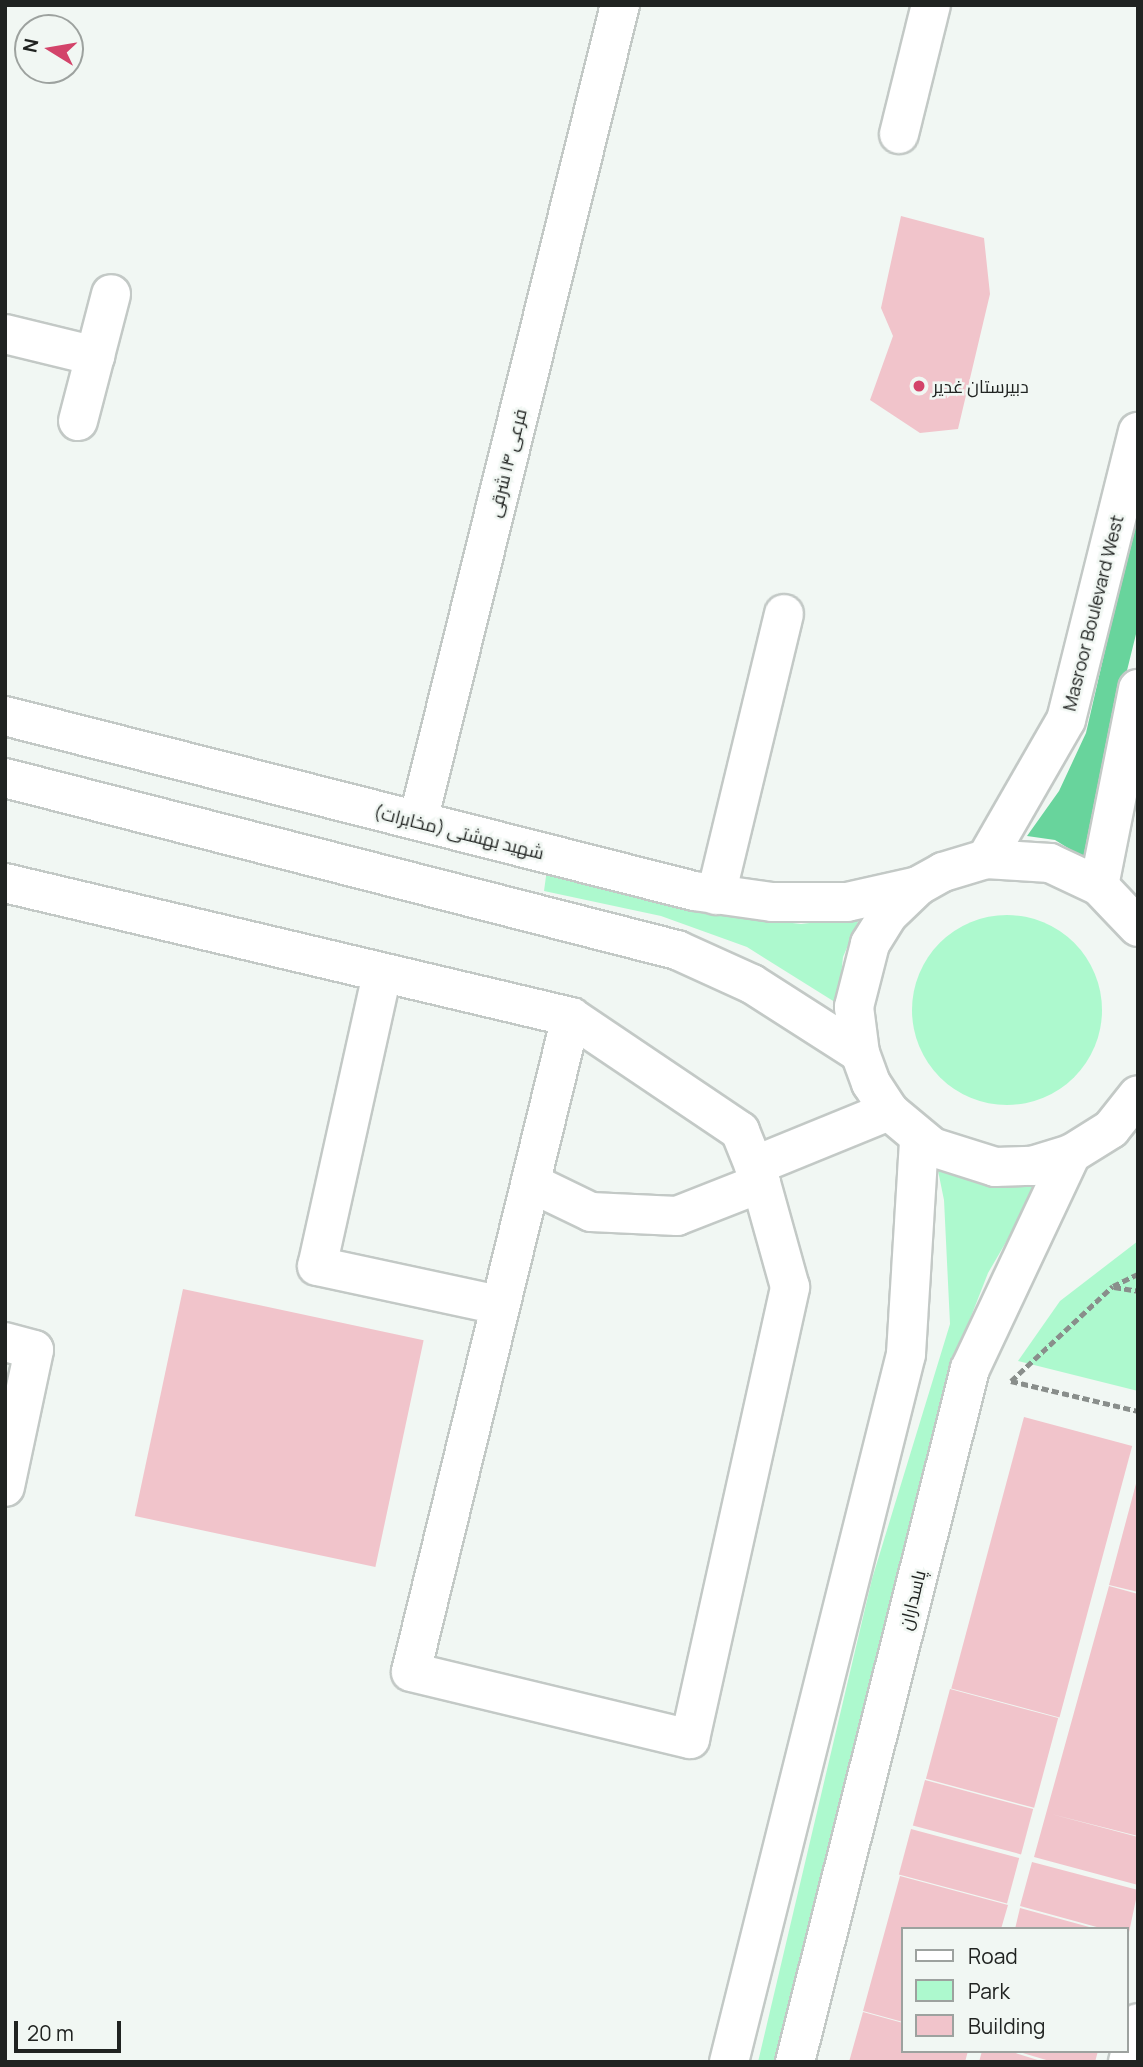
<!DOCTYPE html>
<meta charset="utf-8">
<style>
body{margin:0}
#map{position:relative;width:1143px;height:2067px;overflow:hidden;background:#f1f7f3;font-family:Manrope,Cairo,sans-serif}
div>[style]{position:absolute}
.green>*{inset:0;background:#adf9ce}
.round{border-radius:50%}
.forest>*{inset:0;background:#68d49c}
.building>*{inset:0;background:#f1c4cb;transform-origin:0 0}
.path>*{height:4.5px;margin-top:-2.25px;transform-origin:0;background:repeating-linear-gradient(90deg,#898e8b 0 7px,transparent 0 10.5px)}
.roads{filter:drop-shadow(2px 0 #c3c9c6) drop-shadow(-2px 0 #c3c9c6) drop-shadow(0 2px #c3c9c6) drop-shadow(0 -2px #c3c9c6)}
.minor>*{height:38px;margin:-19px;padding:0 19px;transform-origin:19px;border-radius:19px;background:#fff}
.major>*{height:38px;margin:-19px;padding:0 19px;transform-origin:19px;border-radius:19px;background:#fff}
.dots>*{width:19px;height:19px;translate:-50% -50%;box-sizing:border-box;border:4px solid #f1f7f3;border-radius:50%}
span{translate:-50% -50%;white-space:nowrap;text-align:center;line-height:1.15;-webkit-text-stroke:5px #f1f7f3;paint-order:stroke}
.poi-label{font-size:18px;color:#202321}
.left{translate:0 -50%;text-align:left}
.street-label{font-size:18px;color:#202321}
.frame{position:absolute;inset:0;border:7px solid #202321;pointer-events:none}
.legend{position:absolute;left:901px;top:1927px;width:228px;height:126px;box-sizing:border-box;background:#f1f7f3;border:2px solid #9da29f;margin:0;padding:9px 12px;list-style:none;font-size:21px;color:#202321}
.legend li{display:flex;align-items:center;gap:14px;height:35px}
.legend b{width:35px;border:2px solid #9da29f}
.north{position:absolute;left:14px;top:14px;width:70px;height:70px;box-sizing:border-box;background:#f1f7f3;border:2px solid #9da29f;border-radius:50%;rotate:281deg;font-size:19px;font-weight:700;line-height:28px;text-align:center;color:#202321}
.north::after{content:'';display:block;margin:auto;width:24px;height:32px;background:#d3446a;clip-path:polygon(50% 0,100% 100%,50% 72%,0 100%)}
.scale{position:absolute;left:14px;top:2021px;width:107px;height:32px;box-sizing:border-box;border:4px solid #202321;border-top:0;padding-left:9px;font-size:21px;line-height:24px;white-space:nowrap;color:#202321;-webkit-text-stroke:5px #f1f7f3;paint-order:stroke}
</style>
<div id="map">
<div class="green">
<i style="clip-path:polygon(547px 869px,732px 916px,801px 924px,860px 917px,843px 957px,838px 1004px,747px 947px,661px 916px,544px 891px)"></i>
<i class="round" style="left:912px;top:915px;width:190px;height:190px"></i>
<i style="clip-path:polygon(936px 1161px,978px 1180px,1008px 1187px,1038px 1187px,988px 1273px,963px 1337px,785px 2062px,758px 2062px,872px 1579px,950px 1324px,944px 1200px)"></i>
<i style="clip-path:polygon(1138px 1241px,1138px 1391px,1018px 1361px,1060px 1301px)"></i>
</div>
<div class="forest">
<i style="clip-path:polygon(1138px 507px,1138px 626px,1096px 796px,1089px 861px,1055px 840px,1027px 836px,1059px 791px,1086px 733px)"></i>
</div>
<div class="building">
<i style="clip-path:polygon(901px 216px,984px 238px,990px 294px,958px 429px,920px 433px,870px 400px,893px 336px,881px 308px)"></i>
<i style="left:183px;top:1289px;width:246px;height:232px;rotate:12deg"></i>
<i style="left:1024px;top:1417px;width:112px;height:281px;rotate:15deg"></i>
<i style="clip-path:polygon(1137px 1480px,1138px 1480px,1138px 1592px,1109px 1585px)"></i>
<i style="clip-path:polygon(1109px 1586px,1138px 1594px,1138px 1836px,1051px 1814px,1138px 1837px,1138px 1885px,1034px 1857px)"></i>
<i style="left:950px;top:1689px;width:112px;height:93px;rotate:15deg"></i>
<i style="left:925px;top:1780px;width:112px;height:47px;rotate:15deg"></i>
<i style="left:911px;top:1829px;width:112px;height:47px;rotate:15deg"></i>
<i style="clip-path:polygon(1032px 1862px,1138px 1890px,1128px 1937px,1127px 1929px,1104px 1929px,1020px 1906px)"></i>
<i style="clip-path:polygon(900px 1876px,1008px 1905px,1001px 1929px,903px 1929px,903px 2022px,863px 2011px)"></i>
<i style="clip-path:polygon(1020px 1908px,1093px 1928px,1093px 1929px,1015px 1929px)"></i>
<i style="clip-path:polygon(863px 2012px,903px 2023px,903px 2051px,968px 2051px,965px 2062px,849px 2062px)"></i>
<i style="clip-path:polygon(982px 2051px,1009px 2051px,1044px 2062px,979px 2062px)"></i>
<i style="clip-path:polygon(1016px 2051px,1098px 2051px,1095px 2062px,1053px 2062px)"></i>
</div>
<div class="path">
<i style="left:1114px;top:1287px;width:24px;rotate:9deg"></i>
<i style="left:1011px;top:1381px;width:139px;rotate:-43deg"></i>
<i style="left:1113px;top:1286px;width:28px;rotate:-26deg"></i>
<i style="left:1011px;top:1381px;width:130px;rotate:13.3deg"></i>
</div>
<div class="roads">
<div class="minor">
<i style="left:899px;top:134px;width:133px;rotate:-76.1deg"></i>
<i style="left:5px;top:334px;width:93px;rotate:13.7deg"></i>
<i style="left:78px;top:421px;width:131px;rotate:-75.4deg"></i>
<i style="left:418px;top:821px;width:841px;rotate:-76.1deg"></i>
<i style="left:5px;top:883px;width:582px;rotate:13.32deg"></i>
<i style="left:571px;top:1017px;width:204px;rotate:34deg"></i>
<i style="left:740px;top:1131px;width:56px;rotate:68deg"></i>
<i style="left:761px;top:1183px;width:90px;rotate:158.6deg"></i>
<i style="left:677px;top:1216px;width:86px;rotate:-177.3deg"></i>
<i style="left:591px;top:1212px;width:67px;rotate:-154.2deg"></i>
<i style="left:716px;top:895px;width:289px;rotate:-76.4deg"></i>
<i style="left:382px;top:974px;width:299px;rotate:102.5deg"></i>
<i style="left:317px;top:1266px;width:186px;rotate:12.1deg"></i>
<i style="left:571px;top:1017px;width:674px;rotate:103.73deg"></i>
<i style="left:411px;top:1672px;width:287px;rotate:13.5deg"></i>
<i style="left:690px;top:1739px;width:463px;rotate:-77.5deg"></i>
<i style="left:790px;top:1287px;width:108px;rotate:-105.6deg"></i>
<i style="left:754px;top:1166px;width:146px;rotate:-22.2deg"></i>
<i style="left:5px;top:1342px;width:30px;rotate:15deg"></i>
<i style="left:34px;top:1350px;width:140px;rotate:102deg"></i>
<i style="left:1128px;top:2062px;width:40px;rotate:-75.6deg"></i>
</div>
<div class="major">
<i style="left:5px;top:716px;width:711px;rotate:14.25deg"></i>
<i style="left:694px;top:891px;width:79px;rotate:8deg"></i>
<i style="left:772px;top:902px;width:75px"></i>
<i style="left:847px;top:902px;width:73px;rotate:-12.7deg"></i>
<i style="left:5px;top:778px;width:694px;rotate:14.36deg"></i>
<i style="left:677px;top:950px;width:82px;rotate:24.4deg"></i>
<i style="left:752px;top:984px;width:128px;rotate:32.6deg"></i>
<i style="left:986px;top:859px;width:160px;rotate:-60.1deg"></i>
<i style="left:1066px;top:720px;width:297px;rotate:-76deg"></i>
<i style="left:1099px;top:886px;width:201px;rotate:-78.8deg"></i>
<i style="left:1138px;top:927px;width:57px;rotate:-133.6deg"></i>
<i style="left:1099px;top:886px;width:54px;rotate:-154.9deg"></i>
<i style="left:1050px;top:863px;width:64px;rotate:-176.4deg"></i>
<i style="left:986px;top:859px;width:45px;rotate:163.2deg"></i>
<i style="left:943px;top:872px;width:29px;rotate:151deg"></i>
<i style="left:918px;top:886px;width:42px;rotate:136deg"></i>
<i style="left:888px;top:915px;width:34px;rotate:122deg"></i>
<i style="left:870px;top:944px;width:65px;rotate:104.3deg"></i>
<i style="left:854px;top:1007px;width:46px;rotate:82.6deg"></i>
<i style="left:860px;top:1053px;width:32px;rotate:70deg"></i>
<i style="left:871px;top:1083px;width:33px;rotate:57deg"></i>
<i style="left:889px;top:1111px;width:56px;rotate:39.9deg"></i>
<i style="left:932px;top:1147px;width:66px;rotate:17.6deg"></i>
<i style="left:995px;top:1167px;width:37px;rotate:-2deg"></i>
<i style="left:1032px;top:1166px;width:41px;rotate:-17.1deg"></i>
<i style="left:1071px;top:1154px;width:47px;rotate:-32deg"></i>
<i style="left:1111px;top:1129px;width:43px;rotate:-51.5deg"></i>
<i style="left:729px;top:2062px;width:730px;rotate:-75.96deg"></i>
<i style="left:906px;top:1354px;width:215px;rotate:-86.5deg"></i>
<i style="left:795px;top:2062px;width:715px;rotate:-75.83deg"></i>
<i style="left:970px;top:1369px;width:238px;rotate:-64.8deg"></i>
</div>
</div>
<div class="dots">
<i style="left:919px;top:386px;background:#d3446a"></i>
</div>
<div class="poi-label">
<span class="left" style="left:933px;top:386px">دبیرستان غدیر</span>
</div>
<div class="street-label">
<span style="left:507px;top:463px;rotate:-76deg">فرعی ۱۴ شرقی</span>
<span style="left:1093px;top:613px;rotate:-76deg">Masroor Boulevard West</span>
<span style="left:459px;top:832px;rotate:14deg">شهید بهشتی (مخابرات)</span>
<span style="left:912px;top:1600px;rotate:-76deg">پاسداران</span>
</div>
<div class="frame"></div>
<ul class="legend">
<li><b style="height:9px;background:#fff"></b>Road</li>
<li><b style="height:19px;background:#adf9ce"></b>Park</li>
<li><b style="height:19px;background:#f1c4cb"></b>Building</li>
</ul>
<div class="north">N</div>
<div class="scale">20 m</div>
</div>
